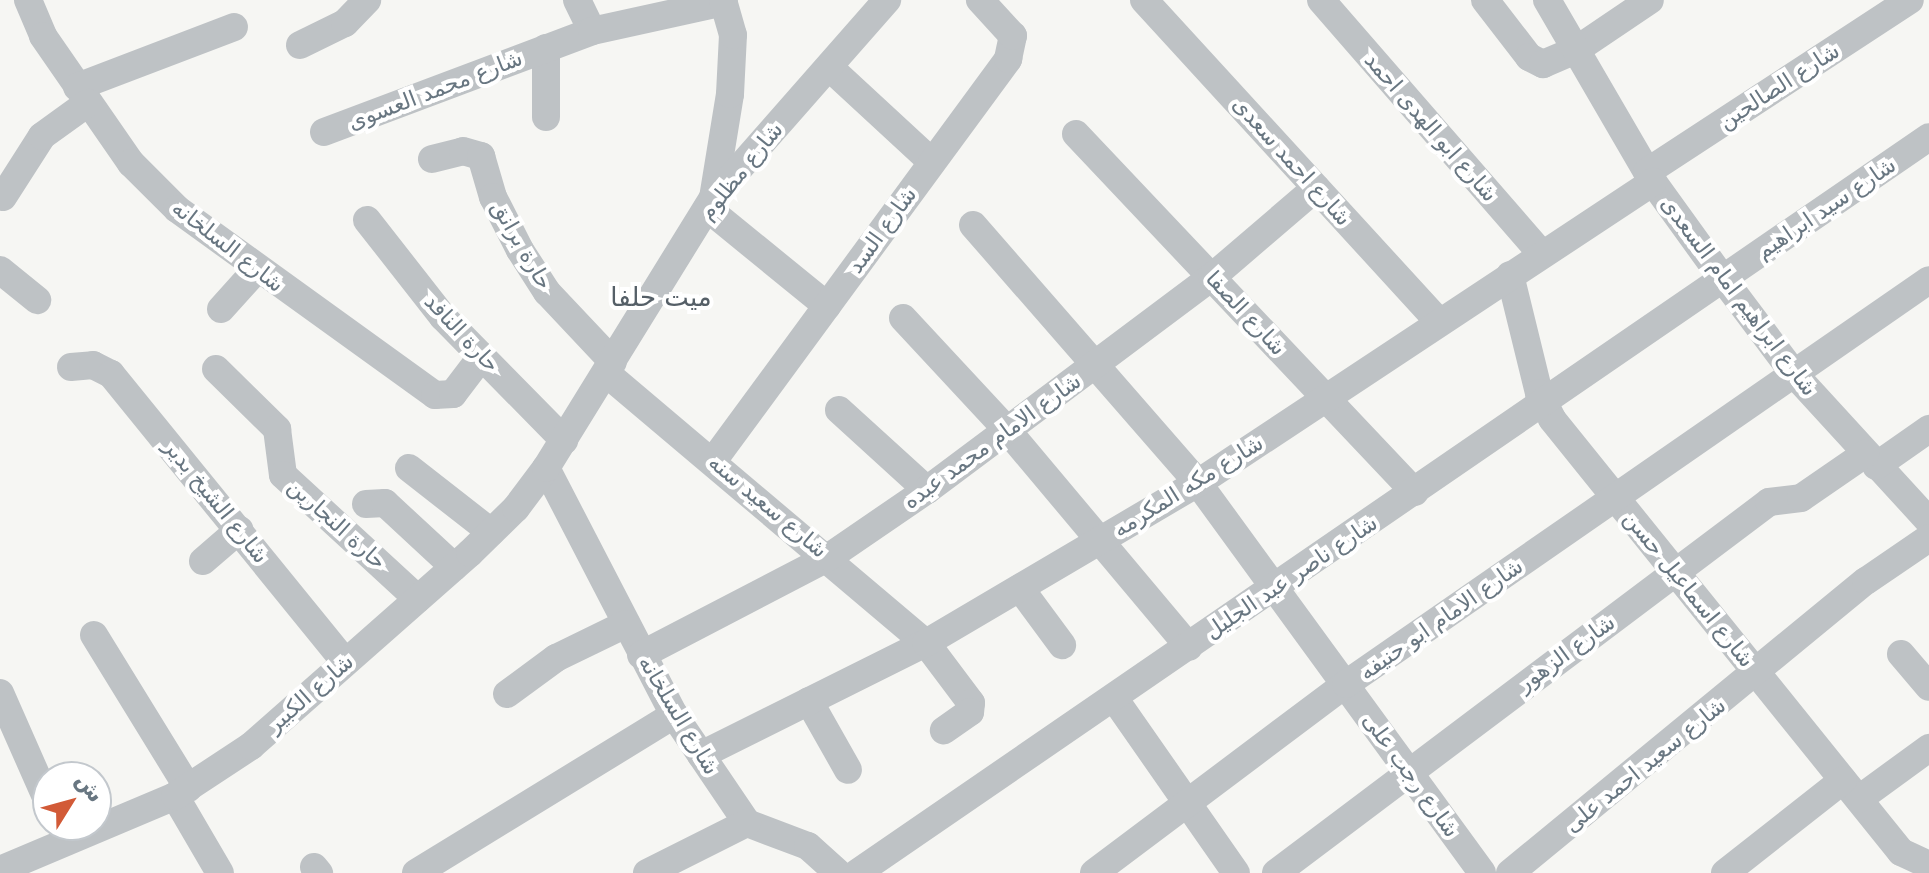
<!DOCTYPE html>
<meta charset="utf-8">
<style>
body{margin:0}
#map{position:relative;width:1929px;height:873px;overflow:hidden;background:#f6f6f3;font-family:"DejaVu Sans",Cairo,sans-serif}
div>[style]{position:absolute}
.street>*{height:28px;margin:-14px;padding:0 14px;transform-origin:14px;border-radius:14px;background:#bec2c5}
span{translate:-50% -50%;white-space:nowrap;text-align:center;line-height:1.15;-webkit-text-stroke:8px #fff;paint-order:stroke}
.street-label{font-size:22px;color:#687681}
.quarter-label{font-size:26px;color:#555f67}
.north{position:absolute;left:32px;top:761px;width:80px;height:80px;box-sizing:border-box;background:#fff;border:2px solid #c3c8cd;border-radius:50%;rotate:53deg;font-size:22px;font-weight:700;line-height:32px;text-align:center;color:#687681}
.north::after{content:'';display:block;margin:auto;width:28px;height:36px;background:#d25a37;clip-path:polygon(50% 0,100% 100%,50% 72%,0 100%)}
</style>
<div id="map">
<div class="street">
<i style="left:28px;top:0;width:39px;rotate:67deg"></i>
<i style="left:43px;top:36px;width:155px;rotate:55.3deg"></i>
<i style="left:131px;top:163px;width:65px;rotate:45deg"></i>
<i style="left:177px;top:209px;width:318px;rotate:35.8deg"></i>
<i style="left:435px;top:395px;width:18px;rotate:-3deg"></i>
<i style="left:453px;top:394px;width:48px;rotate:-52.7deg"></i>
<i style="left:577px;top:0;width:34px;rotate:64deg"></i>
<i style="left:1144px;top:0;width:437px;rotate:47.5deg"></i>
<i style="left:1321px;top:0;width:337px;rotate:49deg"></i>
<i style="left:1485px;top:0;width:72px;rotate:52.3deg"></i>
<i style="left:1529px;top:57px;width:16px;rotate:27deg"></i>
<i style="left:1543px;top:64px;width:36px;rotate:-23deg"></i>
<i style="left:1576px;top:50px;width:89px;rotate:-34deg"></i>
<i style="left:1547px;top:0;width:211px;rotate:59.8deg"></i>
<i style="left:1653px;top:182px;width:120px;rotate:54.2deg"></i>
<i style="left:1723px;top:279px;width:120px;rotate:53.1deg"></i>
<i style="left:1795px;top:375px;width:198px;rotate:47.5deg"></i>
<i style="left:300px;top:45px;width:50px;rotate:-26.1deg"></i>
<i style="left:345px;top:23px;width:32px;rotate:-46deg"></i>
<i style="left:546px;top:48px;width:69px;rotate:90deg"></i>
<i style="left:829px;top:67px;width:140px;rotate:42.7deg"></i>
<i style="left:77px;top:87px;width:168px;rotate:-20.9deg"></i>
<i style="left:324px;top:132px;width:286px;rotate:-20.6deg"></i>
<i style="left:592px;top:31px;width:135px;rotate:-12.4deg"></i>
<i style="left:1076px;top:134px;width:493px;rotate:46.6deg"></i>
<i style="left:432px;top:159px;width:32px;rotate:-14deg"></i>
<i style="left:463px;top:151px;width:19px;rotate:16deg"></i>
<i style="left:481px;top:156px;width:43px;rotate:73.7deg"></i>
<i style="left:493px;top:197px;width:59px;rotate:63deg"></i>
<i style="left:520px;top:250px;width:50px;rotate:57.3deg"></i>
<i style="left:547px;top:292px;width:96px;rotate:46.7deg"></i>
<i style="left:1647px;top:172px;width:314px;rotate:-33.2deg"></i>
<i style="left:3px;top:197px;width:72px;rotate:-57.4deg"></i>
<i style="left:42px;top:136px;width:57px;rotate:-35.7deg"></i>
<i style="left:713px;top:198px;width:105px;rotate:-80.7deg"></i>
<i style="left:730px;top:94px;width:59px;rotate:-87.1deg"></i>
<i style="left:733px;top:35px;width:36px;rotate:-106deg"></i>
<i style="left:707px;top:208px;width:155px;rotate:39.2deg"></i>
<i style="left:367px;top:220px;width:123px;rotate:51.9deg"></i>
<i style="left:443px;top:317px;width:173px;rotate:45.5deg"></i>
<i style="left:973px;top:225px;width:342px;rotate:48.9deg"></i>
<i style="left:1198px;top:483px;width:482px;rotate:53.9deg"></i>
<i style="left:0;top:270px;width:48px;rotate:39deg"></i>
<i style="left:1510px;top:275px;width:122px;rotate:76.2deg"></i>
<i style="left:1539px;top:393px;width:29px;rotate:63deg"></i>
<i style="left:1552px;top:419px;width:556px;rotate:51.13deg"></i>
<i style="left:1901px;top:852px;width:31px;rotate:25deg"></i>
<i style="left:221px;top:309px;width:54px;rotate:-48deg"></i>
<i style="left:903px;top:318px;width:153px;rotate:47.1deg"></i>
<i style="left:1007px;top:430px;width:283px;rotate:50deg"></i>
<i style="left:71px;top:367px;width:22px;rotate:-5deg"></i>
<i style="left:93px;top:365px;width:20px;rotate:27deg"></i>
<i style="left:111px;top:374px;width:371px;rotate:50.9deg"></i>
<i style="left:216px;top:369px;width:86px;rotate:44.5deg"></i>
<i style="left:277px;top:429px;width:46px;rotate:82.6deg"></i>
<i style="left:283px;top:475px;width:183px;rotate:42.6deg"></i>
<i style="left:606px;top:373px;width:419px;rotate:40.2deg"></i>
<i style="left:926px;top:643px;width:75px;rotate:53.1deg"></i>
<i style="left:971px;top:703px;width:9px;rotate:96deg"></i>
<i style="left:970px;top:712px;width:32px;rotate:145deg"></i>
<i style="left:839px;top:410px;width:119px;rotate:42.3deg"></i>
<i style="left:713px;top:461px;width:499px;rotate:-53.7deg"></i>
<i style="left:1008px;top:59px;width:24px;rotate:-78deg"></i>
<i style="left:1013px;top:36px;width:49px;rotate:-132.5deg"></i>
<i style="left:1876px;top:466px;width:65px;rotate:-34.9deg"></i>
<i style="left:409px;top:468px;width:104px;rotate:38deg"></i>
<i style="left:546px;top:468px;width:278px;rotate:62.6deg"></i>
<i style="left:674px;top:715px;width:130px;rotate:55.9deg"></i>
<i style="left:747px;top:823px;width:65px;rotate:20.7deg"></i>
<i style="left:808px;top:846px;width:40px;rotate:42deg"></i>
<i style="left:366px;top:504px;width:19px;rotate:-3deg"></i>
<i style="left:385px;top:503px;width:94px;rotate:42.8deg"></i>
<i style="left:203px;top:561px;width:48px;rotate:-40.7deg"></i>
<i style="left:1020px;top:588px;width:71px;rotate:53.6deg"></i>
<i style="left:94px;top:635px;width:180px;rotate:58.4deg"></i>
<i style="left:1901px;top:654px;width:43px;rotate:49.7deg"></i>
<i style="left:641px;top:655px;width:212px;rotate:-27.5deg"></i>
<i style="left:829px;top:557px;width:119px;rotate:-34.4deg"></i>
<i style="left:927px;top:490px;width:356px;rotate:-36.8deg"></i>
<i style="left:1212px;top:277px;width:137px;rotate:-40.6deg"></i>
<i style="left:0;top:693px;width:119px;rotate:66.2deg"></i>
<i style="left:507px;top:694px;width:61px;rotate:-36.3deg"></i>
<i style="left:556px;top:658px;width:78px;rotate:-25.9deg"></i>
<i style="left:1114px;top:698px;width:213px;rotate:55.1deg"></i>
<i style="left:809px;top:701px;width:79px;rotate:60.5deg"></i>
<i style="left:701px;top:755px;width:251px;rotate:-26.5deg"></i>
<i style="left:926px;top:643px;width:316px;rotate:-30.5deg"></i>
<i style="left:1198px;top:483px;width:546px;rotate:-33.49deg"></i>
<i style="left:175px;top:796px;width:89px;rotate:59.7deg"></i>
<i style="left:1859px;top:799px;width:87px;rotate:-36.1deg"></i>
<i style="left:314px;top:867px;width:8px;rotate:50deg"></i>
<i style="left:0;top:870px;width:190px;rotate:-22.9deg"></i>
<i style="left:175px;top:796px;width:91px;rotate:-33.3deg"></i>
<i style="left:251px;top:746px;width:292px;rotate:-41.4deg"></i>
<i style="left:470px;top:553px;width:64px;rotate:-44.4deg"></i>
<i style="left:516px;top:508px;width:50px;rotate:-53.1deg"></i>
<i style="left:546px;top:468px;width:317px;rotate:-58.3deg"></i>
<i style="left:713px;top:198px;width:264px;rotate:-48.7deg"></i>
<i style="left:416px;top:873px;width:303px;rotate:-31.5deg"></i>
<i style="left:647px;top:873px;width:112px;rotate:-26.6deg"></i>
<i style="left:857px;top:873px;width:1300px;rotate:-34.47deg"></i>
<i style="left:1094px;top:873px;width:315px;rotate:-36.9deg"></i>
<i style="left:1346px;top:684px;width:709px;rotate:-34.72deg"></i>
<i style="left:1276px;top:873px;width:617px;rotate:-36.96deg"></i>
<i style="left:1769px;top:502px;width:32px;rotate:-7deg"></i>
<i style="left:1801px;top:498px;width:78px;rotate:-34.5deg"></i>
<i style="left:1510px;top:873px;width:460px;rotate:-39.4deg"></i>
<i style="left:1866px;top:581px;width:76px;rotate:-34.3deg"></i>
<i style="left:1725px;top:873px;width:150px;rotate:-38.2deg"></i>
</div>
<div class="street-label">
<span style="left:1779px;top:86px;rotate:-33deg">شارع الصالحين</span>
<span style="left:435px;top:90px;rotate:-21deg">شارع محمد العسوى</span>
<span style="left:1431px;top:127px;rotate:49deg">شارع ابو الهدى احمد</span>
<span style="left:1292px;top:161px;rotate:48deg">شارع احمد سعدى</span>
<span style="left:741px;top:171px;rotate:-51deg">شارع مظلوم</span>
<span style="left:1826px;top:208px;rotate:-34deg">شارع سيد ابراهيم</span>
<span style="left:882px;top:230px;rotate:-54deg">شارع السد</span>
<span style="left:522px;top:245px;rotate:60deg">حارة برانق</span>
<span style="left:228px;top:246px;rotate:38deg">شارع السلخانه</span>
<span style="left:1739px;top:296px;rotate:53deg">شارع ابراهيم امام السعدى</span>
<span style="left:1246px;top:313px;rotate:47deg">شارع الصفا</span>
<span style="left:462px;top:333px;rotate:47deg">حارة النافد</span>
<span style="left:992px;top:441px;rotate:-36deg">شارع الامام محمد عبده</span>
<span style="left:1188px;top:486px;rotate:-32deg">شارع مكه المكرمه</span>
<span style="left:216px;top:501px;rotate:51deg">شارع الشيخ بدير</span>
<span style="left:768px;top:506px;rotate:40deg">شارع سعيد سنه</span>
<span style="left:337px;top:524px;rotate:42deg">حارة النجارين</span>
<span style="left:1291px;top:577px;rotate:-34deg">شارع ناصر عبد الجليل</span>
<span style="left:1689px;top:589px;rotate:51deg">شارع اسماعيل حسن</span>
<span style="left:1441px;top:619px;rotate:-35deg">شارع الامام ابو حنيفه</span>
<span style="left:1566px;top:653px;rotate:-36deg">شارع الزهور</span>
<span style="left:310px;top:693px;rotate:-41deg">شارع الكبير</span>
<span style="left:679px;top:715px;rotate:59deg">شارع السلخانه</span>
<span style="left:1645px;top:765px;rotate:-39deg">شارع سعيد احمد على</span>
<span style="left:1411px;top:775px;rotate:54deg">شارع رجب على</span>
</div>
<div class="quarter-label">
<span style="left:661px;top:298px">ميت حلفا</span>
</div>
<div class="north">ش</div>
</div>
